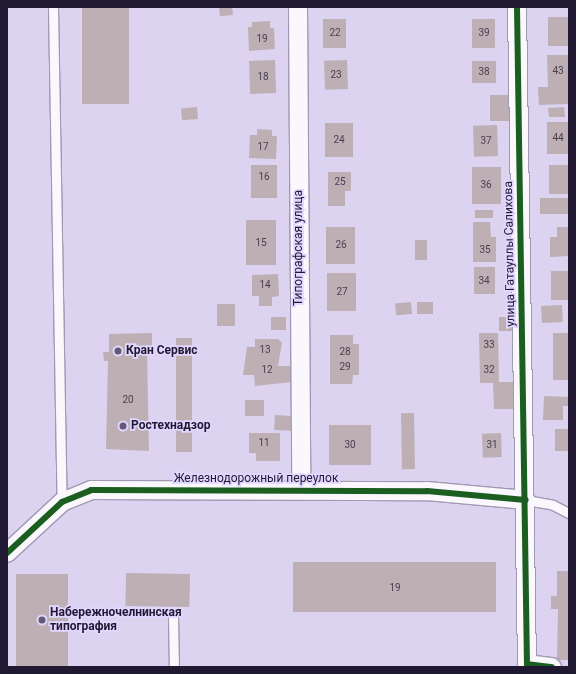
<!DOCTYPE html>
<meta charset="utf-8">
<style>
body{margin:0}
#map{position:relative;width:576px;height:674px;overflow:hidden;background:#dbd3f0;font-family:Roboto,sans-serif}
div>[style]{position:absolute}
.building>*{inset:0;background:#beafb4;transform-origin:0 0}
.roads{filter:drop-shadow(1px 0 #a099b2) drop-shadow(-1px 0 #a099b2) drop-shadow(0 1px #a099b2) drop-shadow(0 -1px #a099b2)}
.lane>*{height:9px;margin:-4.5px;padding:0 4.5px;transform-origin:4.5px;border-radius:4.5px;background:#faf8fd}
.street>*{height:18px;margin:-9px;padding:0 9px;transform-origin:9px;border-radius:9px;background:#faf8fd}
.cycleway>*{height:6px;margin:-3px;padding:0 3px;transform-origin:3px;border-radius:3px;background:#1b5e20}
.dots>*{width:11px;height:11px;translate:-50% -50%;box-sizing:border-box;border:2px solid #e1d6ff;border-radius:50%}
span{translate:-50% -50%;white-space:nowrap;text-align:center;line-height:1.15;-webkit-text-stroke:3.5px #e1d6ff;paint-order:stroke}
.number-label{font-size:10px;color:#483e52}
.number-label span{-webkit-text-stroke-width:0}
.street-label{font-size:12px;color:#211931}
.poi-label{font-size:12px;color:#211931;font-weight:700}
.left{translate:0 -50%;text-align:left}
.frame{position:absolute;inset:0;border:8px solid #211931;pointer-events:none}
</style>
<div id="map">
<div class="building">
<i style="left:82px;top:7px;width:47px;height:97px"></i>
<i style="clip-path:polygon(219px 7px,232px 7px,233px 15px,220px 16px)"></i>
<i style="left:548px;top:17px;width:21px;height:29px"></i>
<i style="left:323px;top:19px;width:23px;height:29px"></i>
<i style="left:472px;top:19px;width:23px;height:29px"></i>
<i style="clip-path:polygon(270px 21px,270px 28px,274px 28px,275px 49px,249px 51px,248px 27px,252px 27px,252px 22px)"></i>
<i style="clip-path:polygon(547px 55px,569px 55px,569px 104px,539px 105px,538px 87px,548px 87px)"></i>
<i style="left:275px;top:60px;width:33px;height:26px;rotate:88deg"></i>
<i style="left:347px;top:60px;width:29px;height:23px;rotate:88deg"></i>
<i style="left:496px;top:61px;width:22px;height:24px;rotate:90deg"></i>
<i style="left:490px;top:95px;width:19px;height:26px"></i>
<i style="left:197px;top:107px;width:12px;height:16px;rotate:85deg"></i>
<i style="clip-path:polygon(564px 107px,565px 117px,549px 117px,548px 108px)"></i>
<i style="left:547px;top:122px;width:22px;height:32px"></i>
<i style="left:325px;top:123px;width:28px;height:34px"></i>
<i style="left:497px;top:125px;width:31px;height:24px;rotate:88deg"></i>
<i style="clip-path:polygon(257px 129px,272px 130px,272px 136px,277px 136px,276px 159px,249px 158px,250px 135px,257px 135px)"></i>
<i style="left:251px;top:165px;width:26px;height:33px"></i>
<i style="left:569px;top:165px;width:29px;height:20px;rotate:90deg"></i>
<i style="left:472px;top:167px;width:29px;height:37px"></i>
<i style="clip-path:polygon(328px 172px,351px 172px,351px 191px,345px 191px,345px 206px,328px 206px)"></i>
<i style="left:540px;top:198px;width:29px;height:16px"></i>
<i style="left:475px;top:210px;width:18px;height:8px"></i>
<i style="left:246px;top:220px;width:30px;height:45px"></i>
<i style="clip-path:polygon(473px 222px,490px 222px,491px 237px,496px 237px,496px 262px,473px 262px)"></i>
<i style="left:326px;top:227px;width:29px;height:37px"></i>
<i style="clip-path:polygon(557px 227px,569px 227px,569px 256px,550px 257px,550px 237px,557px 237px)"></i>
<i style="left:415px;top:240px;width:12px;height:20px"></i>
<i style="left:474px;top:267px;width:21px;height:27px"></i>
<i style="left:551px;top:271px;width:18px;height:29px"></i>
<i style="left:356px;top:273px;width:38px;height:29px;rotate:90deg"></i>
<i style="clip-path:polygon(278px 274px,279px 296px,272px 297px,272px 306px,259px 306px,259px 296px,252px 296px,252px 275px)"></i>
<i style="left:411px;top:302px;width:12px;height:16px;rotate:85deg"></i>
<i style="left:417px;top:302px;width:16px;height:12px"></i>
<i style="left:217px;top:304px;width:18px;height:22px"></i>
<i style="left:562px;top:305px;width:17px;height:21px;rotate:87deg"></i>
<i style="left:271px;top:317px;width:15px;height:13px"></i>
<i style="left:499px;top:317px;width:14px;height:14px"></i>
<i style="clip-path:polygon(152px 333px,152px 351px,147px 351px,149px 451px,106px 449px,108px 361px,104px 361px,103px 352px,109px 352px,109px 334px)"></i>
<i style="clip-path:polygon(479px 333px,498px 333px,499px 382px,514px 382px,515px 409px,494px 409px,493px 383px,480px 383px)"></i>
<i style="left:553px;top:333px;width:16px;height:47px"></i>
<i style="clip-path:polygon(330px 335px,353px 335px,353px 344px,359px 344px,359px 375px,353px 375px,352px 384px,330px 384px)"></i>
<i style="left:176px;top:338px;width:16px;height:114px"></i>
<i style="clip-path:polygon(255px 339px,278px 339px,282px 343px,278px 366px,291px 366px,291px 382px,255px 386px,254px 375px,243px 375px,247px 347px,255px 347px)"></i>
<i style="clip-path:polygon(544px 396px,569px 397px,569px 406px,563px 406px,563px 420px,543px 420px)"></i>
<i style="left:245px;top:400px;width:19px;height:16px"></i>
<i style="left:414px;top:413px;width:56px;height:13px;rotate:89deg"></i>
<i style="left:275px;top:415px;width:17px;height:15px;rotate:3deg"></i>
<i style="left:371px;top:425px;width:40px;height:42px;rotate:90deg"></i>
<i style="left:569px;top:429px;width:22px;height:14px;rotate:90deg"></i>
<i style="clip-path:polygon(249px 433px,280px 433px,280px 461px,256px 461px,256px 453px,249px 453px)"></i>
<i style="left:501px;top:433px;width:24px;height:19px;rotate:88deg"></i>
<i style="left:496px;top:562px;width:50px;height:203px;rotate:90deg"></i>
<i style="clip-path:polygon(557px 571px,569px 571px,569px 660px,557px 660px,558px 609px,551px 609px,551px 596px,557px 596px)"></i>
<i style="left:126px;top:573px;width:64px;height:33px;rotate:1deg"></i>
<i style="left:16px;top:574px;width:52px;height:93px"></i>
</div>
<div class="roads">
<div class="lane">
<i style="left:53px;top:7px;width:495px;rotate:89deg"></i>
<i style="left:526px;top:500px;width:27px;rotate:10deg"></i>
<i style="left:553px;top:505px;width:18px;rotate:27deg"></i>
<i style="left:173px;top:617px;width:50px;rotate:88.9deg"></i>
</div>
<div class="street">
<i style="left:298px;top:7px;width:482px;rotate:89.6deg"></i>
<i style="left:517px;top:7px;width:657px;rotate:89.13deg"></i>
<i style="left:527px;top:664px;width:25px;rotate:7deg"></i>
<i style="left:7px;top:553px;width:75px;rotate:-42.8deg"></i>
<i style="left:62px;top:502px;width:31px;rotate:-22deg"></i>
<i style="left:91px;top:490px;width:336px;rotate:0.2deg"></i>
<i style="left:427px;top:491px;width:99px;rotate:5.2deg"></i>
</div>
</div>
<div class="cycleway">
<i style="left:517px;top:7px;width:657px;rotate:89.13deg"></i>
<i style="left:527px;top:664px;width:25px;rotate:7deg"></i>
<i style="left:7px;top:553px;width:75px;rotate:-42.8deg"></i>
<i style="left:62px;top:502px;width:31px;rotate:-22deg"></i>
<i style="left:91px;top:490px;width:336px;rotate:0.2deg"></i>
<i style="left:427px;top:491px;width:99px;rotate:5.2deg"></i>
</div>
<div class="dots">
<i style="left:118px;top:351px;background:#625a74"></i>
<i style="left:123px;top:426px;background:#625a74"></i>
<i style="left:42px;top:620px;background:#625a74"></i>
</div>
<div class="number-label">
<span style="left:335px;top:33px">22</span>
<span style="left:484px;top:33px">39</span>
<span style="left:262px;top:39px">19</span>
<span style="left:558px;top:71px">43</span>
<span style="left:484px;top:72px">38</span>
<span style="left:336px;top:75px">23</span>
<span style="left:263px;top:77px">18</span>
<span style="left:558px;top:138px">44</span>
<span style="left:339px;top:140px">24</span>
<span style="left:486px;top:141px">37</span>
<span style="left:263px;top:147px">17</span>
<span style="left:264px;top:177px">16</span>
<span style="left:340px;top:182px">25</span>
<span style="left:486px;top:185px">36</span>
<span style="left:261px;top:243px">15</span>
<span style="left:341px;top:245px">26</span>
<span style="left:485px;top:250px">35</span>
<span style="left:484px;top:281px">34</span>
<span style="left:265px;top:285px">14</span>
<span style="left:342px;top:292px">27</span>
<span style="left:489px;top:345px">33</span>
<span style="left:265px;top:350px">13</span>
<span style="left:345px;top:352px">28</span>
<span style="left:345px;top:367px">29</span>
<span style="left:267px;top:370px">12</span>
<span style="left:489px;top:370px">32</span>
<span style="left:128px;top:400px">20</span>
<span style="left:264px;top:443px">11</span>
<span style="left:350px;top:445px">30</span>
<span style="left:492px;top:445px">31</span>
<span style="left:395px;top:588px">19</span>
</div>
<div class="street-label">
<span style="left:299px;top:248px;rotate:-90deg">Типографская улица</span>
<span style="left:510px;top:254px;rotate:-91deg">улица Гатауллы Салихова</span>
<span style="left:256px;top:479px">Железнодорожный переулок</span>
</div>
<div class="poi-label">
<span class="left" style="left:126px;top:351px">Кран Сервис</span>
<span class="left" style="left:131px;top:426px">Ростехнадзор</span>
<span class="left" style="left:50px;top:620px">Набережночелнинская<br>типография</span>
</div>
<div class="frame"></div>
</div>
